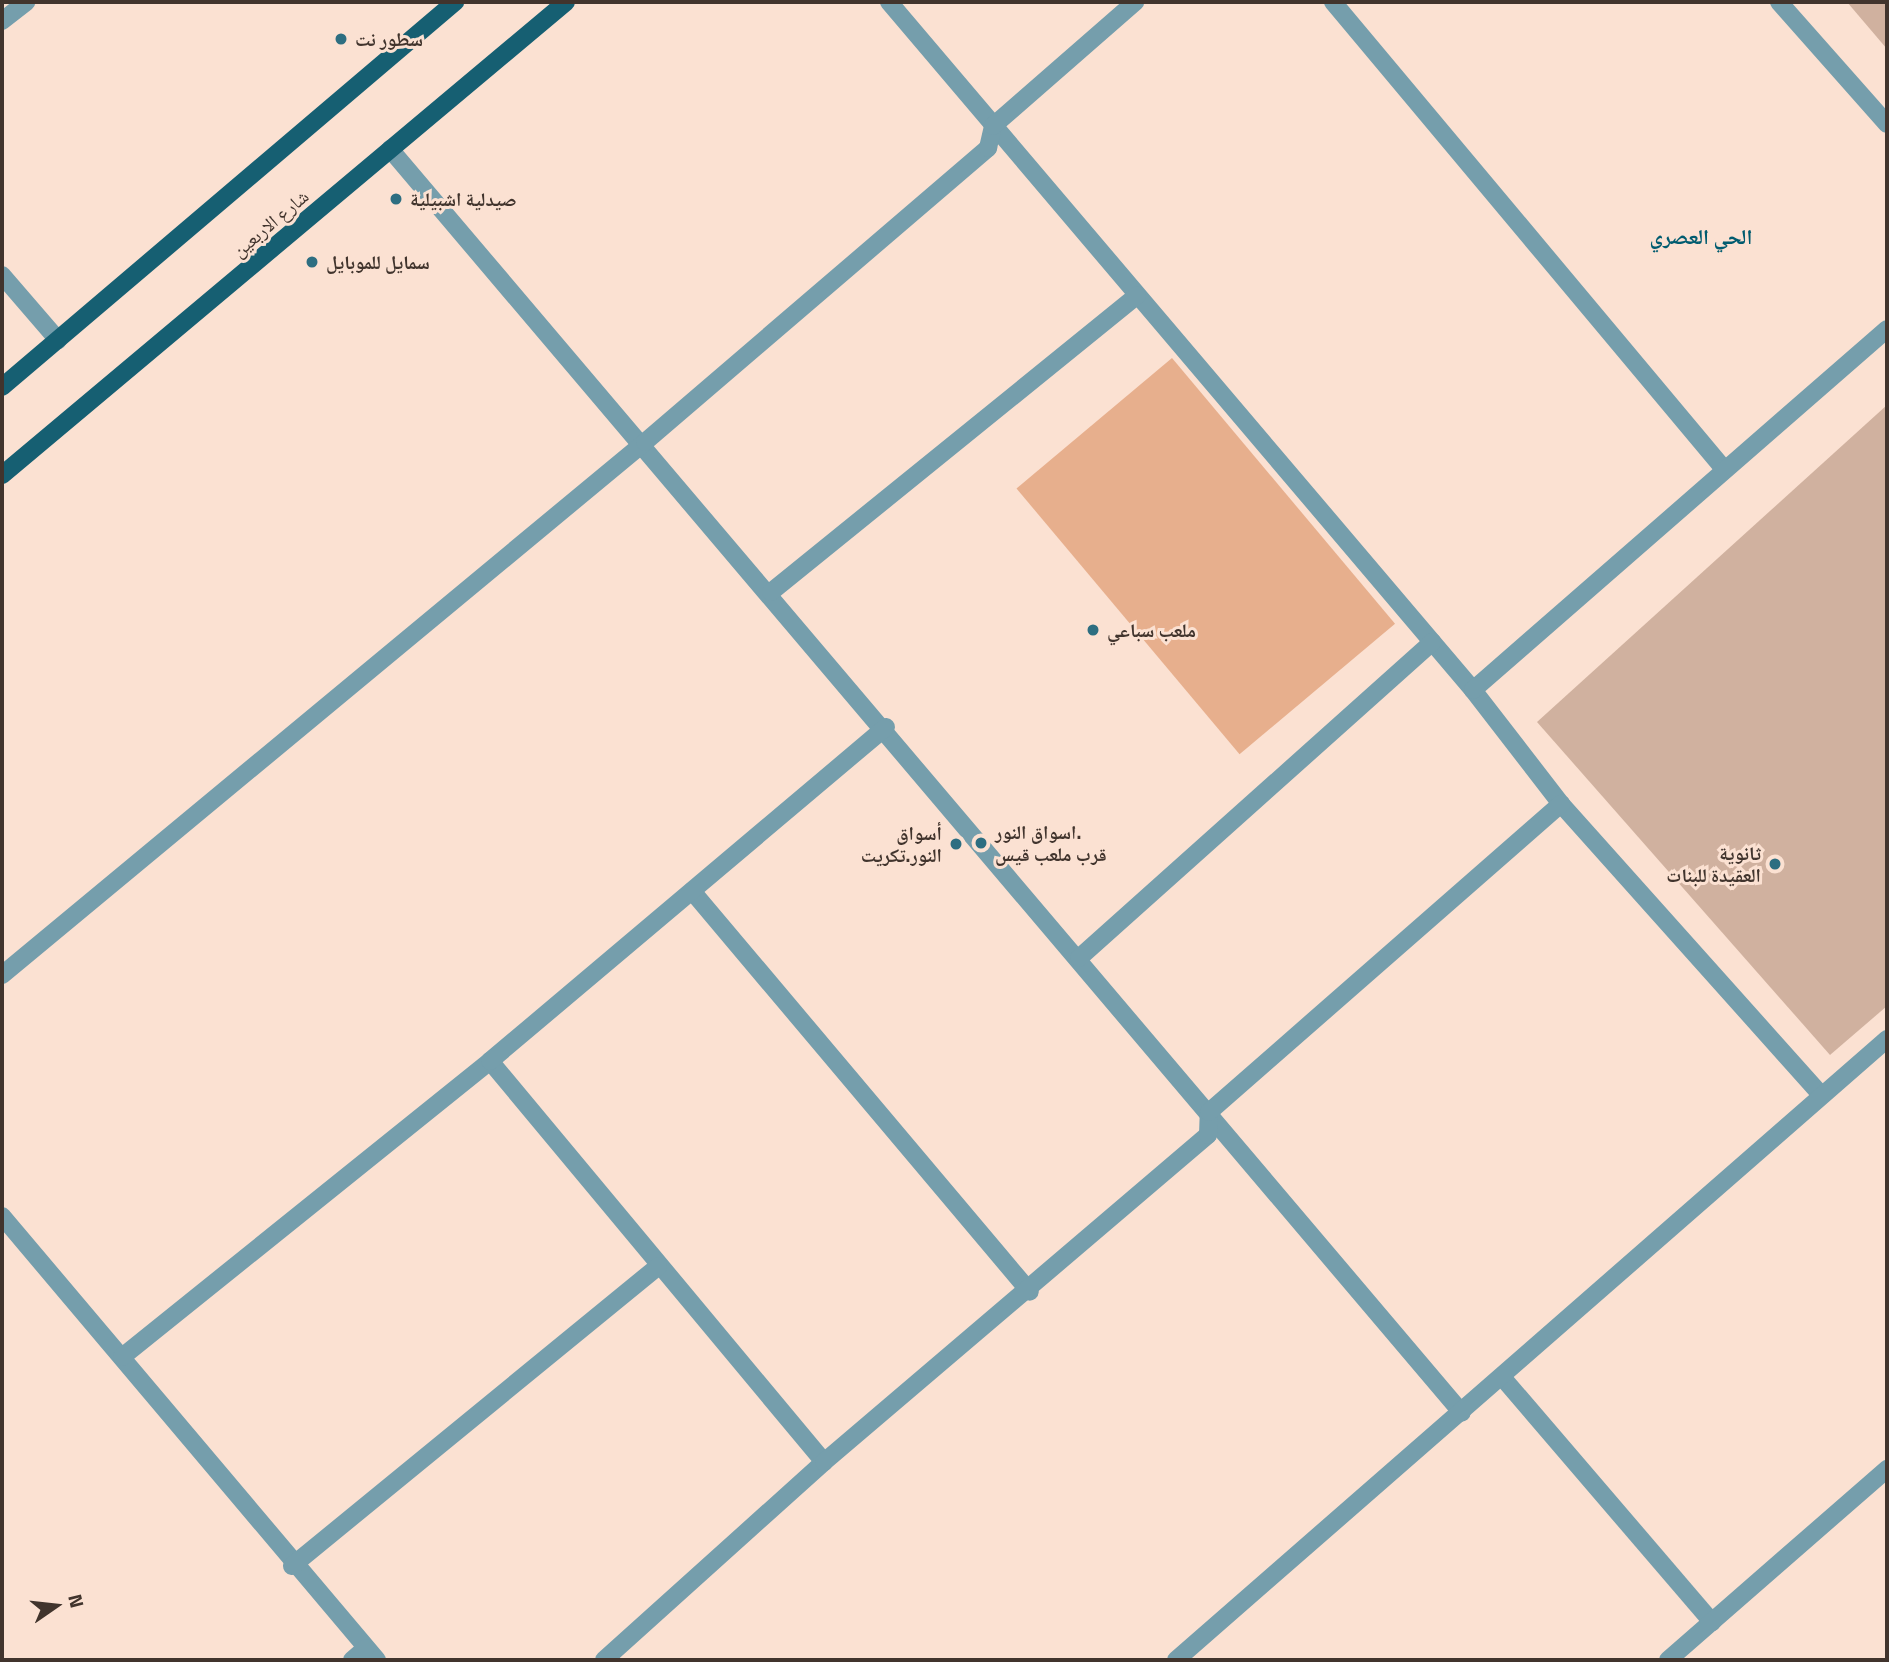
<!DOCTYPE html>
<meta charset="utf-8">
<style>
body{margin:0}
#map{position:relative;width:1889px;height:1662px;overflow:hidden;background:#fbe1d2;font-family:"Titillium Web","Noto Naskh Arabic",sans-serif}
div>[style]{position:absolute}
.green>*{inset:0;background:#e7af8d;transform-origin:0 0}
.building>*{inset:0;background:#d0b19f}
.minor>*{height:18px;margin:-9px;padding:0 9px;transform-origin:9px;border-radius:9px;background:#759eac}
.major>*{height:18px;margin:-9px;padding:0 9px;transform-origin:9px;border-radius:9px;background:#165f72}
.dots>*{width:19px;height:19px;translate:-50% -50%;box-sizing:border-box;border:4px solid #fbe1d2;border-radius:50%}
span{translate:-50% -50%;white-space:nowrap;text-align:center;line-height:1.15;-webkit-text-stroke:6px #fbe1d2;paint-order:stroke}
.poi-label{font-size:19px;color:#41342d;font-weight:700}
.left{translate:0 -50%;text-align:left}
.right{translate:-100% -50%;text-align:right}
.street-label{font-size:19px;color:#41342d}
.neighbourhood-label{font-size:21px;color:#005b6f;font-weight:700}
.frame{position:absolute;inset:0;border:4px solid #41342d;pointer-events:none}
.north{position:absolute;left:21px;top:1571px;width:70px;height:70px;-webkit-text-stroke:5px #fbe1d2;paint-order:stroke;rotate:76deg;font-size:19px;font-weight:700;line-height:28px;text-align:center;color:#41342d}
.north::after{content:'';display:block;margin:auto;width:24px;height:32px;background:#41342d;clip-path:polygon(50% 0,100% 100%,50% 72%,0 100%)}
</style>
<div id="map">
<div class="green">
<i style="left:1172px;top:358px;width:347px;height:203px;rotate:50deg"></i>
</div>
<div class="building">
<i style="clip-path:polygon(1847px 2px,1887px 2px,1887px 49px)"></i>
<i style="clip-path:polygon(1887px 405px,1887px 1006px,1830px 1055px,1537px 722px)"></i>
</div>
<div class="minor">
<i style="left:889px;top:2px;width:902px;rotate:49.67deg"></i>
<i style="left:1473px;top:690px;width:144px;rotate:52.3deg"></i>
<i style="left:1561px;top:804px;width:390px;rotate:48.2deg"></i>
<i style="left:1333px;top:2px;width:609px;rotate:50.06deg"></i>
<i style="left:1779px;top:2px;width:163px;rotate:48.5deg"></i>
<i style="left:2px;top:21px;width:31px;rotate:-38deg"></i>
<i style="left:390px;top:149px;width:1657px;rotate:49.7deg"></i>
<i style="left:2px;top:275px;width:86px;rotate:49.3deg"></i>
<i style="left:771px;top:592px;width:471px;rotate:-39deg"></i>
<i style="left:1473px;top:690px;width:549px;rotate:-41.09deg"></i>
<i style="left:692px;top:891px;width:524px;rotate:49.87deg"></i>
<i style="left:1079px;top:958px;width:474px;rotate:-41.8deg"></i>
<i style="left:2px;top:975px;width:835px;rotate:-39.66deg"></i>
<i style="left:645px;top:442px;width:452px;rotate:-40.6deg"></i>
<i style="left:988px;top:148px;width:23px;rotate:-77deg"></i>
<i style="left:993px;top:126px;width:189px;rotate:-41.1deg"></i>
<i style="left:490px;top:1061px;width:522px;rotate:50.21deg"></i>
<i style="left:2px;top:1216px;width:581px;rotate:49.82deg"></i>
<i style="left:122px;top:1357px;width:472px;rotate:-38.8deg"></i>
<i style="left:490px;top:1061px;width:518px;rotate:-40.15deg"></i>
<i style="left:1502px;top:1377px;width:323px;rotate:49.4deg"></i>
<i style="left:292px;top:1566px;width:473px;rotate:-39.3deg"></i>
<i style="left:352px;top:1660px;width:18px;rotate:-41deg"></i>
<i style="left:604px;top:1660px;width:296px;rotate:-42deg"></i>
<i style="left:824px;top:1462px;width:504px;rotate:-40.42deg"></i>
<i style="left:1208px;top:1135px;width:23px;rotate:-88deg"></i>
<i style="left:1209px;top:1112px;width:468px;rotate:-41.2deg"></i>
<i style="left:1176px;top:1660px;width:944px;rotate:-41.13deg"></i>
<i style="left:1668px;top:1660px;width:291px;rotate:-41.1deg"></i>
</div>
<div class="major">
<i style="left:2px;top:387px;width:595px;rotate:-40.36deg"></i>
<i style="left:2px;top:475px;width:736px;rotate:-39.98deg"></i>
</div>
<div class="dots">
<i style="left:341px;top:39px;background:#2d6e81"></i>
<i style="left:396px;top:199px;background:#2d6e81"></i>
<i style="left:312px;top:262px;background:#2d6e81"></i>
<i style="left:1093px;top:630px;background:#2d6e81"></i>
<i style="left:981px;top:843px;background:#2d6e81"></i>
<i style="left:956px;top:844px;background:#2d6e81"></i>
<i style="left:1775px;top:864px;background:#2d6e81"></i>
</div>
<div class="poi-label">
<span class="left" style="left:355px;top:39px">سطور نت</span>
<span class="left" style="left:410px;top:199px">صيدلية اشبيلية</span>
<span class="left" style="left:326px;top:262px">سمايل للموبايل</span>
<span class="left" style="left:1107px;top:630px">ملعب سباعي</span>
<span class="left" style="left:995px;top:843px">اسواق النور.<br>قرب ملعب قيس</span>
<span class="right" style="left:942px;top:844px">أسواق<br>النور.تكريت</span>
<span class="right" style="left:1761px;top:864px">ثانوية<br>العقيدة للبنات</span>
</div>
<div class="street-label">
<span style="left:270px;top:223px;rotate:-40deg">شارع الاربعين</span>
</div>
<div class="neighbourhood-label">
<span style="left:1701px;top:236px">الحي العصري</span>
</div>
<div class="frame"></div>
<div class="north">N</div>
</div>
